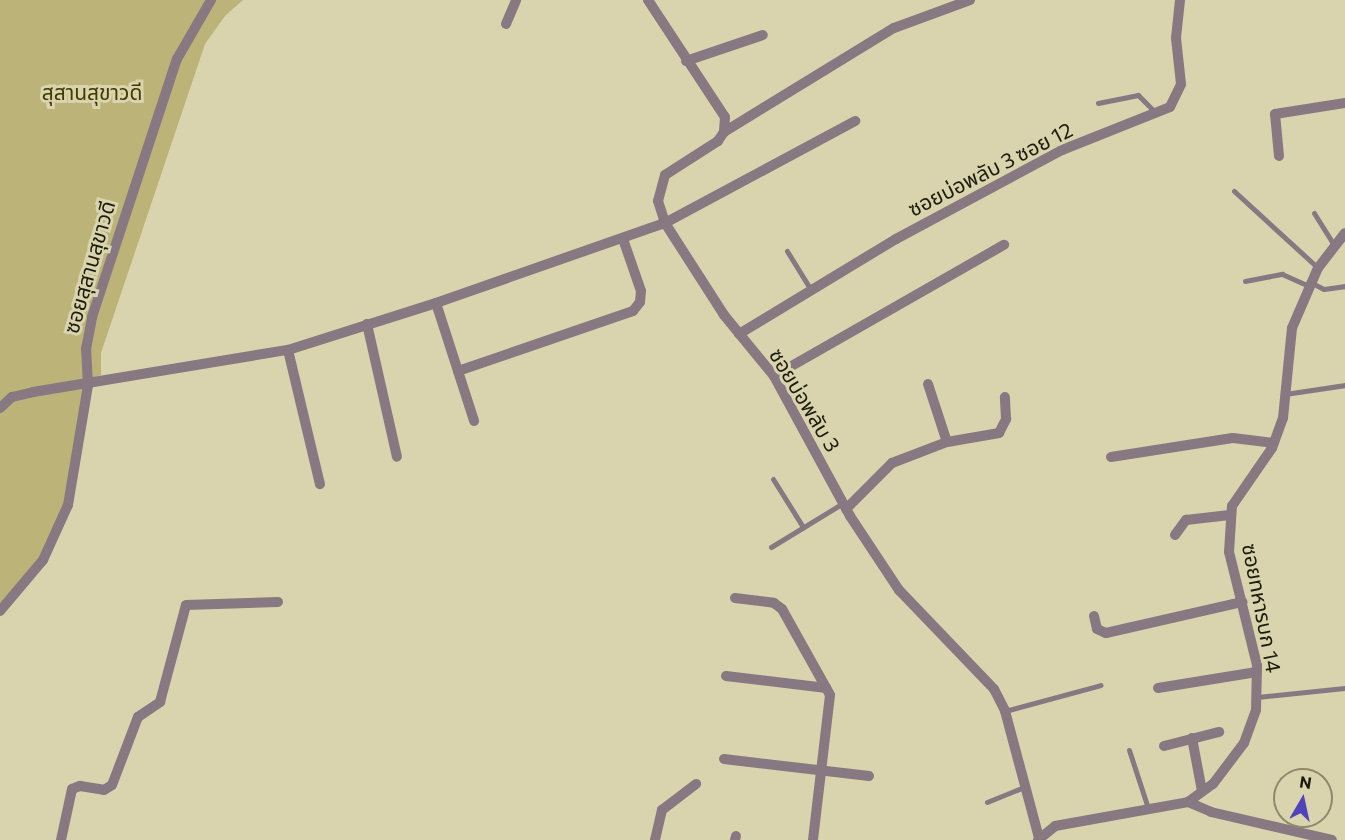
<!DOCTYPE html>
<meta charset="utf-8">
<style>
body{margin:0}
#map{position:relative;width:1345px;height:840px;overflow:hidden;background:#d9d4ad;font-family:Commissioner,"Noto Sans Thai",sans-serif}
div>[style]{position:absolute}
.green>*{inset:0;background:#bbb377}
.lane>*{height:5px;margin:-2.5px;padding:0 2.5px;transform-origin:2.5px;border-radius:2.5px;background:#887881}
.street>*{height:10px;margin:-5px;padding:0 5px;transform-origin:5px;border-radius:5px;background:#887881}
span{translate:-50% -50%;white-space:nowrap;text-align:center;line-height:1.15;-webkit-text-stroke:6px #d9d4ad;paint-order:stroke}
.park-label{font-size:21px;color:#423b00}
.street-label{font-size:21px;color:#1c1b0c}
.north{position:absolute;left:1273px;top:768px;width:60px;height:60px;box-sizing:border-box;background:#d9d4ad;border:2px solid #8d8a6d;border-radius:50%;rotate:9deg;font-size:16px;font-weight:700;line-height:24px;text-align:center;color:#1c1b0c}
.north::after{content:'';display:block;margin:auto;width:21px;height:27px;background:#5144bb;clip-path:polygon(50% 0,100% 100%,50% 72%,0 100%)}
</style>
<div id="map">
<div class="green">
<i style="clip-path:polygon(0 0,243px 0,225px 16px,205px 44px,101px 353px,101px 375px,85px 380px,59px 530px,0 608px)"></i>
</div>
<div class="lane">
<i style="left:1098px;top:103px;width:41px;rotate:-11.3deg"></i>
<i style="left:1138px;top:95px;width:24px;rotate:45deg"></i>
<i style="left:1234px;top:191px;width:114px;rotate:42.5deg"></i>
<i style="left:1314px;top:213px;width:39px;rotate:58deg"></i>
<i style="left:787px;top:251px;width:46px;rotate:58.4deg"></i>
<i style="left:1245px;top:281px;width:38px;rotate:-11deg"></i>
<i style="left:1282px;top:274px;width:30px;rotate:24deg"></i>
<i style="left:1312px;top:283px;width:13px;rotate:27deg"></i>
<i style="left:1324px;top:289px;width:21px;rotate:-8deg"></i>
<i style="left:1285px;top:394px;width:61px;rotate:-8.5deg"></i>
<i style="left:773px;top:479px;width:57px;rotate:58deg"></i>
<i style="left:771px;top:547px;width:84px;rotate:-31.4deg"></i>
<i style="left:1257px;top:697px;width:88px;rotate:-5.8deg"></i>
<i style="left:1005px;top:711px;width:99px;rotate:-15.2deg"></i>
<i style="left:1129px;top:750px;width:61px;rotate:71.9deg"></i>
<i style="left:987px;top:802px;width:40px;rotate:-22deg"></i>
</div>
<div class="street">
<i style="left:648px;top:0;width:140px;rotate:56.7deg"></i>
<i style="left:725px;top:117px;width:15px;rotate:94deg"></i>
<i style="left:724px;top:132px;width:11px;rotate:124deg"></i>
<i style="left:718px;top:141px;width:63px;rotate:147.3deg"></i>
<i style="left:665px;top:175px;width:27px;rotate:105deg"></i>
<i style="left:658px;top:201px;width:23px;rotate:72deg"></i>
<i style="left:665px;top:223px;width:109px;rotate:57.3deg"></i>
<i style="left:724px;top:315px;width:79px;rotate:50.7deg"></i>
<i style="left:774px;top:376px;width:159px;rotate:61.5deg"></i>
<i style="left:850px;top:516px;width:89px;rotate:56.5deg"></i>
<i style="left:899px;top:590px;width:137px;rotate:46.2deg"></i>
<i style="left:994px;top:689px;width:25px;rotate:63deg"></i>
<i style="left:1005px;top:711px;width:131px;rotate:75deg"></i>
<i style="left:506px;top:24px;width:26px;rotate:-67deg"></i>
<i style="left:686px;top:61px;width:81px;rotate:-18.7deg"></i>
<i style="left:724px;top:132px;width:199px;rotate:-31.5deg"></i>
<i style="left:894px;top:28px;width:81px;rotate:-20.2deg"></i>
<i style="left:1279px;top:156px;width:42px;rotate:-95.4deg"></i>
<i style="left:1275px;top:114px;width:71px;rotate:-8.9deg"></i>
<i style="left:436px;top:303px;width:124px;rotate:72.1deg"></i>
<i style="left:367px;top:324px;width:136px;rotate:77.3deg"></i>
<i style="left:739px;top:334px;width:184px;rotate:-31.2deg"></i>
<i style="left:896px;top:239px;width:188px;rotate:-28.2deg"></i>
<i style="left:1062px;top:150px;width:116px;rotate:-21.7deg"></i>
<i style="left:1170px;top:107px;width:25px;rotate:-64deg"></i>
<i style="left:1181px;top:84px;width:46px;rotate:-96.2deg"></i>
<i style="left:1176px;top:38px;width:38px;rotate:-84deg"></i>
<i style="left:288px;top:350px;width:138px;rotate:76.6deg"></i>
<i style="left:458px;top:371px;width:185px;rotate:-18.9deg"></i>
<i style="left:633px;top:311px;width:11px;rotate:-52deg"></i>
<i style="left:640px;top:302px;width:11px;rotate:-85deg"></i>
<i style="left:641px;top:291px;width:55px;rotate:-109.1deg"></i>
<i style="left:774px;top:376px;width:265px;rotate:-29.7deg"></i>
<i style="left:928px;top:384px;width:61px;rotate:71.9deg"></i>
<i style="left:0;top:408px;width:16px;rotate:-43deg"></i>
<i style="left:12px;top:397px;width:22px;rotate:-13deg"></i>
<i style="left:33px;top:392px;width:258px;rotate:-9.4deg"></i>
<i style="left:288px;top:350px;width:155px;rotate:-17.6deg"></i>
<i style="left:436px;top:303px;width:243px;rotate:-19.3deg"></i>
<i style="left:665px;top:223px;width:216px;rotate:-28.2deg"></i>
<i style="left:1111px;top:457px;width:123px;rotate:-8.9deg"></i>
<i style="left:1233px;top:438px;width:41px;rotate:7deg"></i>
<i style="left:846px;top:509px;width:65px;rotate:-45deg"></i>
<i style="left:892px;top:463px;width:59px;rotate:-20.9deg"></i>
<i style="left:947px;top:442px;width:53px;rotate:-9.8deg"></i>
<i style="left:999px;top:433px;width:16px;rotate:-63deg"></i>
<i style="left:1006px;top:419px;width:22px;rotate:-93deg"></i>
<i style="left:1175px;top:535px;width:19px;rotate:-54deg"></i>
<i style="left:1186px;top:520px;width:44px;rotate:-6.5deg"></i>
<i style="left:735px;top:598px;width:39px;rotate:7deg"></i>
<i style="left:774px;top:603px;width:10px;rotate:37deg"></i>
<i style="left:782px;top:609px;width:98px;rotate:60.8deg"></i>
<i style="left:830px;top:695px;width:146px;rotate:96.7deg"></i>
<i style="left:0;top:611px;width:67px;rotate:-49.9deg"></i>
<i style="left:43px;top:560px;width:60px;rotate:-65.6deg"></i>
<i style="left:68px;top:505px;width:122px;rotate:-80.5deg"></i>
<i style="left:88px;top:385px;width:36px;rotate:-93deg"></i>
<i style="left:86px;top:349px;width:33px;rotate:-79deg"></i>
<i style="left:92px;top:317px;width:272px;rotate:-71.8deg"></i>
<i style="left:177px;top:59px;width:68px;rotate:-60deg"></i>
<i style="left:1094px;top:616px;width:13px;rotate:77deg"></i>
<i style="left:1097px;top:629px;width:10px;rotate:24deg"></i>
<i style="left:1106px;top:633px;width:140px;rotate:-12.8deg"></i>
<i style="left:726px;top:676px;width:101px;rotate:6.8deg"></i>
<i style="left:1158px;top:688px;width:100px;rotate:-9.2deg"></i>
<i style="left:1192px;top:738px;width:54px;rotate:79.3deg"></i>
<i style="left:1164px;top:746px;width:57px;rotate:-14.3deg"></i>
<i style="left:724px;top:759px;width:146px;rotate:6.7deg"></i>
<i style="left:1188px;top:802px;width:25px;rotate:23deg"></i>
<i style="left:1211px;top:812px;width:124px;rotate:13deg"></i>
<i style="left:61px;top:840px;width:52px;rotate:-77.8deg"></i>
<i style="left:72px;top:789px;width:9px;rotate:-21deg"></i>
<i style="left:80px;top:786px;width:24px;rotate:9deg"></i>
<i style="left:104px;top:790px;width:9px;rotate:-32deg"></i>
<i style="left:112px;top:785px;width:73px;rotate:-69.1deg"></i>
<i style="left:138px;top:717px;width:27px;rotate:-34deg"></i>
<i style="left:160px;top:702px;width:100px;rotate:-75deg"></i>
<i style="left:186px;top:605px;width:92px;rotate:-1.9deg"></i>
<i style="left:655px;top:840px;width:31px;rotate:-77deg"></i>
<i style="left:662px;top:810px;width:43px;rotate:-37.4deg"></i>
<i style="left:735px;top:840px;width:4px;rotate:-76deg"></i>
<i style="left:1038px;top:840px;width:22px;rotate:-39deg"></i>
<i style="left:1055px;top:826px;width:135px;rotate:-10.2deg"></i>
<i style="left:1188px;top:802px;width:31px;rotate:-36deg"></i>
<i style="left:1213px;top:784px;width:51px;rotate:-52.9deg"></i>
<i style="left:1244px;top:743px;width:35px;rotate:-70deg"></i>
<i style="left:1256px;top:710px;width:45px;rotate:-88.7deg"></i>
<i style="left:1257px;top:665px;width:116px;rotate:-103.9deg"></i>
<i style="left:1229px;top:552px;width:46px;rotate:-86.3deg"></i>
<i style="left:1232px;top:506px;width:70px;rotate:-55.4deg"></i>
<i style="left:1272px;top:448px;width:32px;rotate:-70deg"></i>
<i style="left:1283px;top:418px;width:90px;rotate:-84.3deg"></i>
<i style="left:1292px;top:328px;width:65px;rotate:-66.6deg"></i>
<i style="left:1318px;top:268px;width:44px;rotate:-52.4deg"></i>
</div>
<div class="park-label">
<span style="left:92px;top:92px">สุสานสุขาวดี</span>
</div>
<div class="street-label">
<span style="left:990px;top:169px;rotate:-27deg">ซอยบ่อพลับ 3 ซอย 12</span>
<span style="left:89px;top:267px;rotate:-74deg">ซอยสุสานสุขาวดี</span>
<span style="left:805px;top:400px;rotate:59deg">ซอยบ่อพลับ 3</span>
<span style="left:1262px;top:608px;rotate:79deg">ซอยทหารบก 14</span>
</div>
<div class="north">N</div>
</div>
